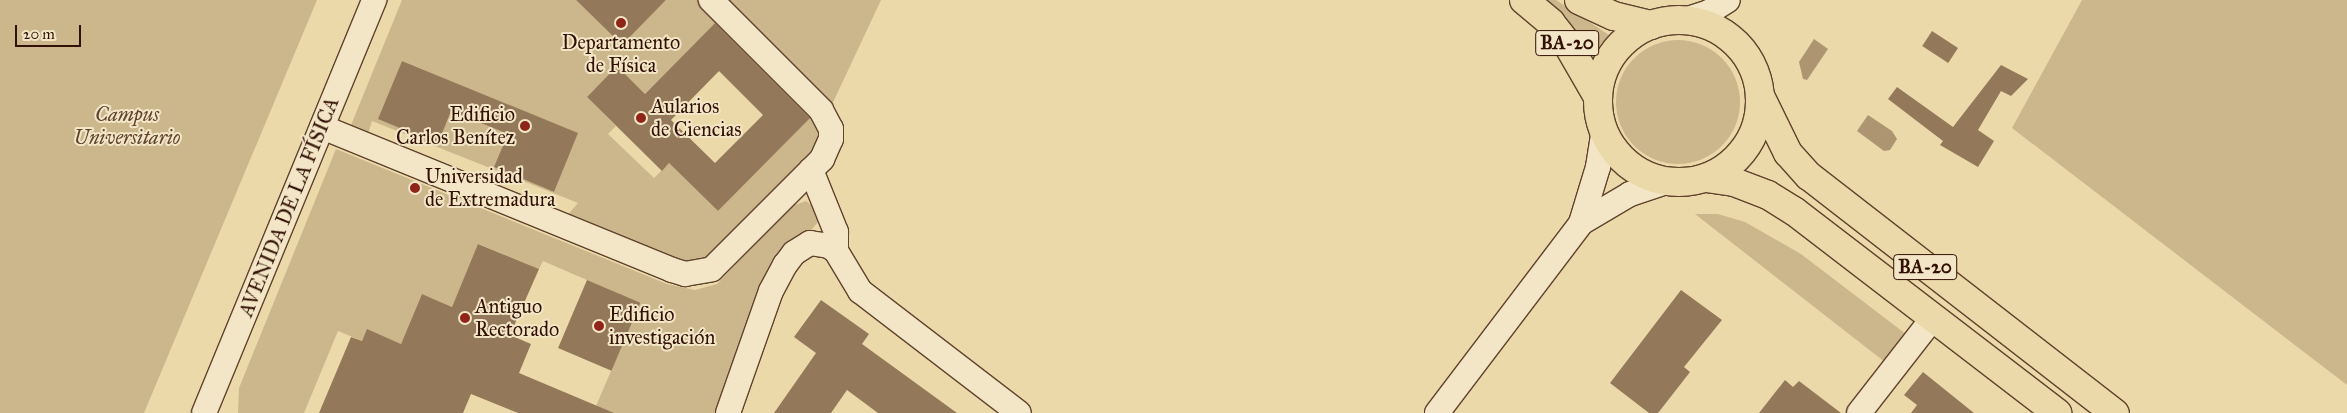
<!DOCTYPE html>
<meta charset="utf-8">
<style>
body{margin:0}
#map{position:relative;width:2347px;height:413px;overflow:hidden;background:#ecd9a9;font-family:"IM FELL Great Primer",serif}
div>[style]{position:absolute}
.green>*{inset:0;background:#ccb78d}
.round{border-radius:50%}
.water>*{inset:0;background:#ad9571}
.building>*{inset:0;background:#93795a;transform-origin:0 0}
.roads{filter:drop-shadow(1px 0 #60422d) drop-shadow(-1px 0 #60422d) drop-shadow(0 1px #60422d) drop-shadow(0 -1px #60422d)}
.minor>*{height:24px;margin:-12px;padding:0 12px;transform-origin:12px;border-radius:12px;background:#f3e6c7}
.highway>*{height:28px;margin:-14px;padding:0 14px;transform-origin:14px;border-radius:14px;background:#ecd9a9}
.highway>.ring{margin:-14px;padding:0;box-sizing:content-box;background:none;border:28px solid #ecd9a9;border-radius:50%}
.dots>*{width:14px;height:14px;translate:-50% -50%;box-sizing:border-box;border:2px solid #f3e6c7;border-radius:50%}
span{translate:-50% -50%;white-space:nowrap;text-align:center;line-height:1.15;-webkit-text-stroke:4px #f3e6c7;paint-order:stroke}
.shield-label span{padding:1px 4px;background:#f3e6c7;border:1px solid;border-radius:4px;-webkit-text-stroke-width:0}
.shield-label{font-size:19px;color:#321004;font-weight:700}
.poi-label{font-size:20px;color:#321004}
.left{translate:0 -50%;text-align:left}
.right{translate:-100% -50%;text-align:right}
.park-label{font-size:20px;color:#60422d;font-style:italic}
.street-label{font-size:20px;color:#321004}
.scale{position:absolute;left:15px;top:25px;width:66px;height:22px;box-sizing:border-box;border:2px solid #321004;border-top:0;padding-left:6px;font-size:15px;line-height:18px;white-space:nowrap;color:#321004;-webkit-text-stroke:4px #f3e6c7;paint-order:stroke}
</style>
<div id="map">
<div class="green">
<i style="clip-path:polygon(0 0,317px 0,144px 413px,0 413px)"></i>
<i style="clip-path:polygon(evenodd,402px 0,576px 0,622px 45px,666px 0,697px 0,816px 118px,822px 130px,819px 149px,713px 261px,686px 265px,565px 218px,578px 203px,553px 193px,372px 121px,367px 138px,349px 130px,402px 0,716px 22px,812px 115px,718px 211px,669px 163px,654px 178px,608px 134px,616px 126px,587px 97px,617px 66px,645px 94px,716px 22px,402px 0,402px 61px,577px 133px,554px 192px,495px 167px,508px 134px,451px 111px,438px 144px,379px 119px,402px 61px)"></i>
<i style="clip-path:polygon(719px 0,881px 0,829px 111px)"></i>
<i style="clip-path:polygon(1539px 0,1556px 0,1609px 35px,1592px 54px,1571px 26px)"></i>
<i style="clip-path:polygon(2082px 0,2347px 0,2347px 385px,2012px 128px)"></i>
<i class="round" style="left:1616px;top:40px;width:124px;height:124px"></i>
<i style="clip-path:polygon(336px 149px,667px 284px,695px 290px,717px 284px,792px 206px,806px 201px,817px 210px,818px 222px,808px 234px,792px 240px,758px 292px,716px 413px,593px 413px,640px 303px,543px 261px,539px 269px,479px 244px,452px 307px,422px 294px,401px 344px,367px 330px,362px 341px,338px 331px,304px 413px,238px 413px,239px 388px)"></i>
<i style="clip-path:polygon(1695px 214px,1718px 214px,1745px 222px,1801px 254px,1911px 338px,1890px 366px)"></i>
</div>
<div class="water">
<i style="clip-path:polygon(1814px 39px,1828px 49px,1807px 80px,1803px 79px,1799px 62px)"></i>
<i style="clip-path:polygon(1868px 115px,1892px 131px,1897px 139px,1890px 150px,1884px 151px,1857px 131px)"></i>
</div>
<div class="building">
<i style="clip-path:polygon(576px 0,666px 0,622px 45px)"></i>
<i style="clip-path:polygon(evenodd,715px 23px,810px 118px,718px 211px,669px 163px,662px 171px,587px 97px,617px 66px,645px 94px,715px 23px,719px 71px,763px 115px,715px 163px,671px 120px,719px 71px)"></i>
<i style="left:1932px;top:31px;width:31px;height:18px;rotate:33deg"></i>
<i style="clip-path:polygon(402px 61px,578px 133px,554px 192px,494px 167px,508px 134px,451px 111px,438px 144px,378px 119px)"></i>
<i style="clip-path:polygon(2001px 65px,2028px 79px,2011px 96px,2001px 91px,1978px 130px,1994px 141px,1978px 167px,1940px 145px,1943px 141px,1888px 99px,1897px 87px,1953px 127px)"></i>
<i style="clip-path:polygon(478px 244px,539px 269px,510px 335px,531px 344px,519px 373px,614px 413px,518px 413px,471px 394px,463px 413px,319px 413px,351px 337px,362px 341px,367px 329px,401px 344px,422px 294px,452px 307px)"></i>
<i style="left:587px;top:280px;width:58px;height:74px;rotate:23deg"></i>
<i style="clip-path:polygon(1681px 290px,1722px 320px,1684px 367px,1690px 372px,1676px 390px,1658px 413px,1649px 413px,1610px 383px)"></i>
<i style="clip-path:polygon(821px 300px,869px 334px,862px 344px,957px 413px,878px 413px,847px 390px,831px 413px,774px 413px,816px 353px,794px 337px)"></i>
<i style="clip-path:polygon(1923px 372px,1974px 413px,1911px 413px,1917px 405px,1904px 395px)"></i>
<i style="clip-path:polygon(1785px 380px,1793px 387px,1799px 381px,1841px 413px,1759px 413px)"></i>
</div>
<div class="roads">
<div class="minor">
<i style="left:1685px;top:20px;width:25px;rotate:-18deg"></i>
<i style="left:1709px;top:12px;width:22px;rotate:-32deg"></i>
<i style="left:322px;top:127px;width:378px;rotate:22.2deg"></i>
<i style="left:672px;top:270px;width:14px;rotate:17deg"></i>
<i style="left:685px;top:274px;width:27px;rotate:-10deg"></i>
<i style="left:712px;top:269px;width:156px;rotate:-45deg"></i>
<i style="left:822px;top:159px;width:22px;rotate:-66deg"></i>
<i style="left:831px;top:139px;width:10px;rotate:-90deg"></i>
<i style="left:831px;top:129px;width:21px;rotate:-118deg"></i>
<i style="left:821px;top:110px;width:156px;rotate:-135deg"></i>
<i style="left:811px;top:170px;width:67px;rotate:68deg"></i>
<i style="left:836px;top:232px;width:19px;rotate:90deg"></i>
<i style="left:836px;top:251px;width:47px;rotate:59deg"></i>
<i style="left:860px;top:291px;width:200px;rotate:37.5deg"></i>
<i style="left:1581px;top:223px;width:57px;rotate:-30.6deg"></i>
<i style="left:1630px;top:194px;width:41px;rotate:-18.4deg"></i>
<i style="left:204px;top:413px;width:447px;rotate:-67.6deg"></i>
<i style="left:728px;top:413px;width:129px;rotate:-70.6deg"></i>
<i style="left:771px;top:291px;width:30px;rotate:-62deg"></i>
<i style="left:785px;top:265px;width:15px;rotate:-53deg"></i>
<i style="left:794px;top:253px;width:19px;rotate:-32deg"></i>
<i style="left:810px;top:243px;width:19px;rotate:9deg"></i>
<i style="left:829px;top:246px;width:9px;rotate:36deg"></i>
<i style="left:1437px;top:413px;width:238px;rotate:-52.8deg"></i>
<i style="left:1581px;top:223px;width:59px;rotate:-73.1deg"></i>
<i style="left:1598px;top:167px;width:39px;rotate:-81deg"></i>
<i style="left:1859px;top:413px;width:120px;rotate:-52.1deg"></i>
</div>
<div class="highway">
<i style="left:1524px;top:0;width:35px;rotate:40deg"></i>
<i style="left:1551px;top:23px;width:28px;rotate:52deg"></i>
<i style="left:1568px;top:45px;width:60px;rotate:60deg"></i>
<i style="left:1579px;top:0;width:38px;rotate:25deg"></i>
<i style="left:1614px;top:16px;width:38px;rotate:14deg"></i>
<i class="ring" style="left:1598px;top:20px;width:134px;height:134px"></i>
<i style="left:1761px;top:98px;width:61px;rotate:63.9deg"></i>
<i style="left:1788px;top:153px;width:31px;rotate:48deg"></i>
<i style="left:1809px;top:176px;width:387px;rotate:37.8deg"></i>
<i style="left:1706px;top:178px;width:28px;rotate:8deg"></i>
<i style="left:1734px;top:182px;width:36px;rotate:21deg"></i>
<i style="left:1768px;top:195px;width:31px;rotate:32deg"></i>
<i style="left:1794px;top:211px;width:332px;rotate:37.5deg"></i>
</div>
</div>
<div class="dots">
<i style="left:621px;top:23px;background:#8f2418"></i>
<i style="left:641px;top:118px;background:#8f2418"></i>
<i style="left:525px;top:126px;background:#8f2418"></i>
<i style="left:415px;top:188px;background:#8f2418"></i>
<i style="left:465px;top:318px;background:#8f2418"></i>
<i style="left:599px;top:326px;background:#8f2418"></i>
</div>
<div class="shield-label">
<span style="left:1567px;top:43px">BA-20</span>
<span style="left:1925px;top:267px">BA-20</span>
</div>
<div class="poi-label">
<span style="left:621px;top:54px">Departamento<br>de Física</span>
<span class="left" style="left:651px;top:118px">Aularios<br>de Ciencias</span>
<span class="right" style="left:515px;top:126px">Edificio<br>Carlos Benítez</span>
<span class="left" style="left:425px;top:188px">Universidad<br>de Extremadura</span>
<span class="left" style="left:475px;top:318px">Antiguo<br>Rectorado</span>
<span class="left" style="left:609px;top:326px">Edificio<br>investigación</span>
</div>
<div class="park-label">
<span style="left:127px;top:126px">Campus<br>Universitario</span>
</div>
<div class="street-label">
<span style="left:289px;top:207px;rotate:-68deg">AVENIDA DE LA FÍSICA</span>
</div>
<div class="scale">20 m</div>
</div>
